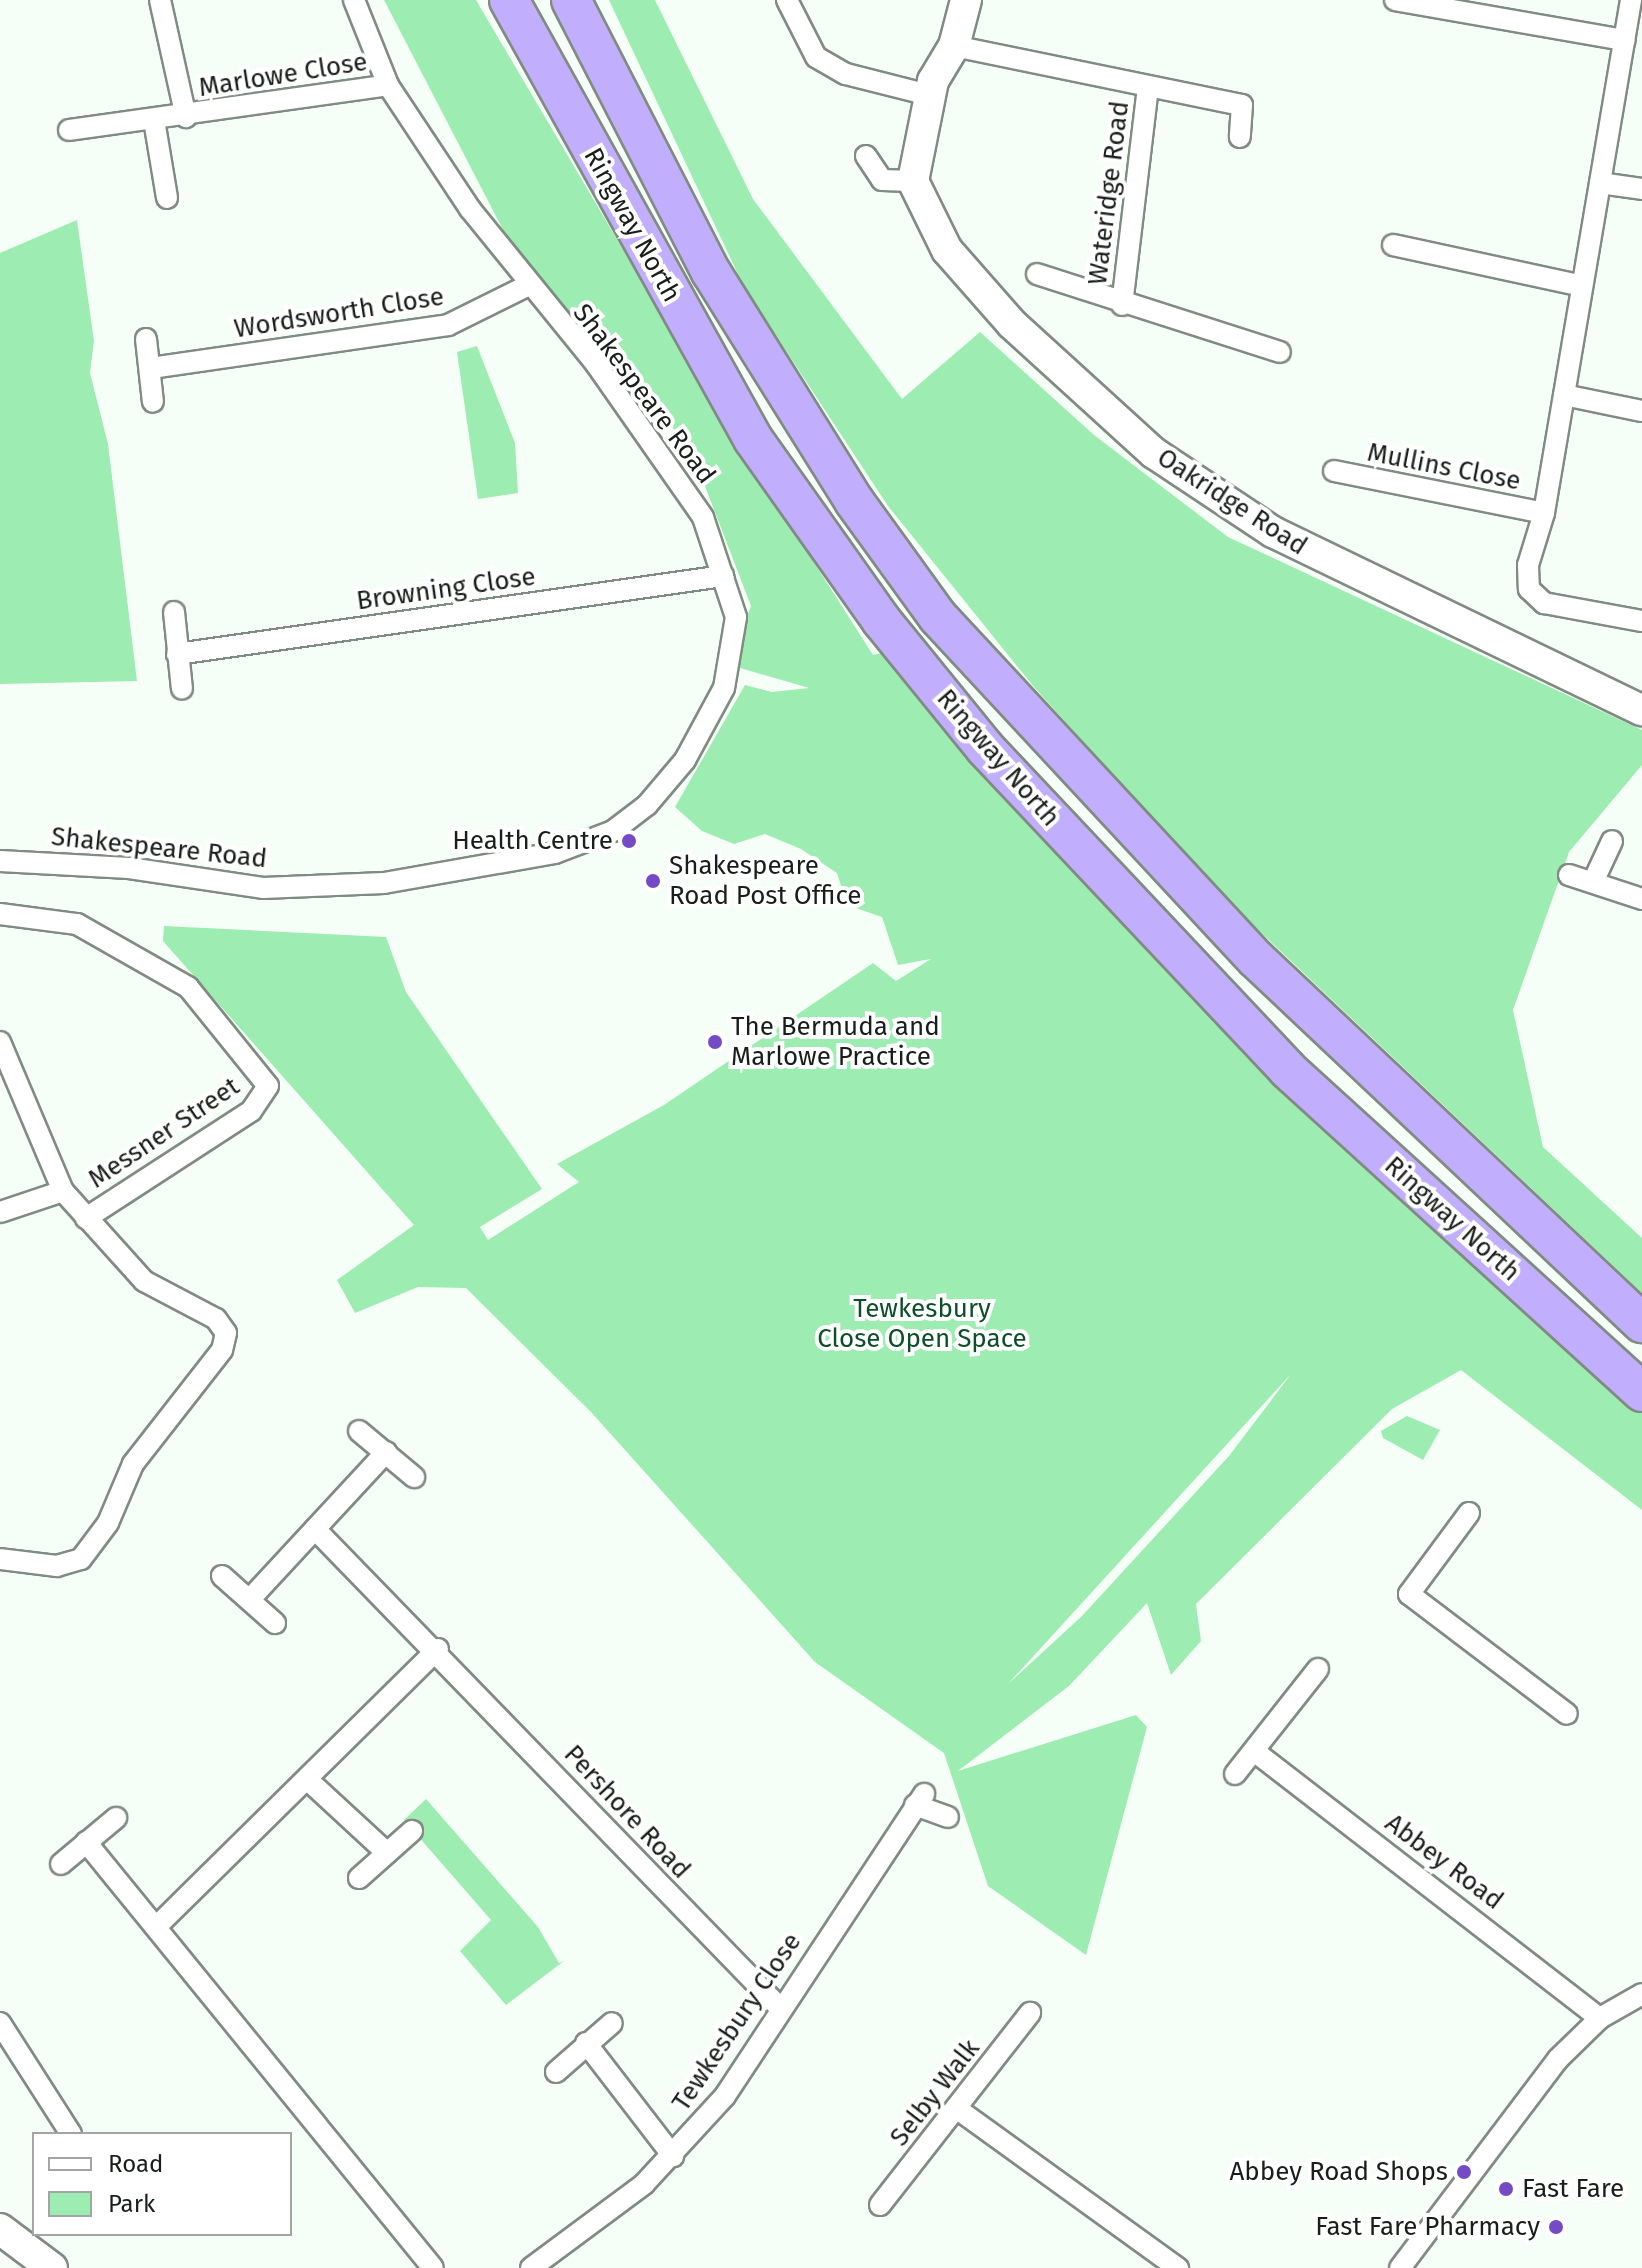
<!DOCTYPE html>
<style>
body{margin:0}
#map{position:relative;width:1642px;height:2268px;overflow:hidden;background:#f5fff7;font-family:"Fira Sans",sans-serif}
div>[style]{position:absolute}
.green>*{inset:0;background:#9decb1}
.roads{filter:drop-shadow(2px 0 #808b82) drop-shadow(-2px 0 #808b82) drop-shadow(0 2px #808b82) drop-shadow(0 -2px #808b82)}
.street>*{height:20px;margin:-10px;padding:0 10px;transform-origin:10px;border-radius:10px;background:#fff}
.secondary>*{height:30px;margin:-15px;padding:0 15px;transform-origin:15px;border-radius:15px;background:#fff}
.highway>*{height:38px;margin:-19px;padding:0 19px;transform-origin:19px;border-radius:19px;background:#c1aefd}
.dots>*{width:22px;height:22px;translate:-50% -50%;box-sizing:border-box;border:4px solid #fff;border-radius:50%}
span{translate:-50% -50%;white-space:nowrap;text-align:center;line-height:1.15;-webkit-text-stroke:8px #fff;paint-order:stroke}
.street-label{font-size:26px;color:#191e1a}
.poi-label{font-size:26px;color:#191e1a}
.right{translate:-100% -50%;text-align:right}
.left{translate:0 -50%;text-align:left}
.park-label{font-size:26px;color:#0d4f28}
.legend{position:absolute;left:32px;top:2132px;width:260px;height:104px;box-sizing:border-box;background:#fff;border:2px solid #a3a5a3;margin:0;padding:10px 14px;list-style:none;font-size:24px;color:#191e1a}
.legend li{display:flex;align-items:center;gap:16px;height:40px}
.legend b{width:40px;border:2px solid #a3a5a3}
</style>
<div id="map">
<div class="green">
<i style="clip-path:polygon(evenodd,384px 0,476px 0,727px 426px,873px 655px,890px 651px,1176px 979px,1642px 1408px,1642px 1510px,1461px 1370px,1392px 1409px,1196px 1604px,1201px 1641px,1171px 1675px,1147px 1603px,1069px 1686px,958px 1771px,1136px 1715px,1147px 1727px,1086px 1955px,988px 1886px,944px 1753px,815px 1662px,591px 1412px,466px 1288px,418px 1287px,355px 1313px,337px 1280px,414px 1225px,163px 941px,164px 926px,386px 937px,406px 992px,542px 1189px,480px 1227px,488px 1240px,579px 1182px,557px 1164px,664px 1105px,873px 963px,896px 981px,931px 959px,898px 965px,882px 917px,847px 905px,837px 873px,801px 849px,765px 834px,734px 844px,702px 831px,675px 807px,745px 685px,772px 692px,809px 688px,730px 665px,751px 606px,690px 447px,513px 249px,384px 0,1291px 1374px,1229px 1456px,1082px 1616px,1008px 1684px,1291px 1374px)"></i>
<i style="clip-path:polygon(609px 0,655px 0,753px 199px,902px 399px,980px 332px,1094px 435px,1228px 537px,1642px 730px,1642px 765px,1569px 852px,1513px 1010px,1543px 1147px,1642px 1238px,1642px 1293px,1218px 892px,1034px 687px,888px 506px,744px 287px)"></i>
<i style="clip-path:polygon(77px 220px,94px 341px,90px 373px,108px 444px,137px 681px,0 684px,0 253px)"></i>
<i style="clip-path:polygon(477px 346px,515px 443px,518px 493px,478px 499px,457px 352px)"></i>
<i style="clip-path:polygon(1407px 1416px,1440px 1430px,1423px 1460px,1383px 1438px,1381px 1431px)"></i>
<i style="clip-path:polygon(426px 1799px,538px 1927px,559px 1963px,564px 1961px,506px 2005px,460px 1951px,491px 1920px,404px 1820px)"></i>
</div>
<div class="roads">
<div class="street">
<i style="left:160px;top:0;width:120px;rotate:77.5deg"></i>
<i style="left:787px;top:0;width:64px;rotate:63deg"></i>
<i style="left:816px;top:57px;width:34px;rotate:30deg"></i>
<i style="left:846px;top:74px;width:86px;rotate:14.2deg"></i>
<i style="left:1395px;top:0;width:233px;rotate:9.9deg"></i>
<i style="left:1631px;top:0;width:520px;rotate:99.63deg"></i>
<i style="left:1544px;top:513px;width:54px;rotate:107.1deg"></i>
<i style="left:1528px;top:565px;width:24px;rotate:88deg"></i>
<i style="left:1529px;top:589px;width:21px;rotate:43deg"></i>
<i style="left:1544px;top:603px;width:100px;rotate:10.4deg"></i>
<i style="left:954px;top:46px;width:294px;rotate:11.6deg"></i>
<i style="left:1242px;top:105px;width:32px;rotate:94deg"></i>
<i style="left:154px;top:120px;width:79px;rotate:80.5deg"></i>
<i style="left:69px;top:130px;width:322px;rotate:-8deg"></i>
<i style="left:866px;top:156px;width:29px;rotate:56deg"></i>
<i style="left:882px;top:180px;width:31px;rotate:2deg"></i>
<i style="left:1600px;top:183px;width:42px;rotate:8.1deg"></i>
<i style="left:1393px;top:245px;width:193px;rotate:12.2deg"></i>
<i style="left:1037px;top:274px;width:255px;rotate:17.8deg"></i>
<i style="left:1122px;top:305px;width:220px;rotate:-83.2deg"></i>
<i style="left:146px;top:339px;width:63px;rotate:83.7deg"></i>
<i style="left:151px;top:368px;width:300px;rotate:-8.2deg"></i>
<i style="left:448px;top:325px;width:88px;rotate:-26.3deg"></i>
<i style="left:1564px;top:395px;width:80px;rotate:11.6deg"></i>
<i style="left:1334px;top:471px;width:214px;rotate:11.3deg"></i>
<i style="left:174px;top:612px;width:77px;rotate:84.1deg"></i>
<i style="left:177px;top:654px;width:552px;rotate:-8.13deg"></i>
<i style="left:0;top:861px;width:129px;rotate:3.1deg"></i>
<i style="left:129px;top:868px;width:135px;rotate:8.5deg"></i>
<i style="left:263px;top:888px;width:121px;rotate:-2.4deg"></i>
<i style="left:384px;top:883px;width:174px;rotate:-10deg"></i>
<i style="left:555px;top:853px;width:62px;rotate:-20.8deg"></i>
<i style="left:613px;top:831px;width:43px;rotate:-37.4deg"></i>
<i style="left:647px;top:805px;width:59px;rotate:-49.8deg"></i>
<i style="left:685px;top:760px;width:82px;rotate:-61.6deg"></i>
<i style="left:724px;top:688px;width:72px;rotate:-80.4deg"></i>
<i style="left:736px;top:617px;width:105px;rotate:-108.3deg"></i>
<i style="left:703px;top:517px;width:187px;rotate:-125deg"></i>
<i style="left:596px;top:364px;width:200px;rotate:-129.1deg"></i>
<i style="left:470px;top:209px;width:149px;rotate:-123.5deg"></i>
<i style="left:388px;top:85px;width:92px;rotate:-111.8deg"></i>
<i style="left:1569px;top:875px;width:77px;rotate:18.2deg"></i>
<i style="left:1593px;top:882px;width:45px;rotate:-65.1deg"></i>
<i style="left:0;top:914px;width:78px;rotate:7.4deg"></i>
<i style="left:77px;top:924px;width:128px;rotate:29.6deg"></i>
<i style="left:188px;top:987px;width:127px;rotate:51.1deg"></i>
<i style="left:268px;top:1086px;width:30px;rotate:124deg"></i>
<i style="left:251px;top:1111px;width:197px;rotate:147deg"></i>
<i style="left:0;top:1042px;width:162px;rotate:67.1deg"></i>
<i style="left:63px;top:1191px;width:121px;rotate:48deg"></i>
<i style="left:144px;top:1281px;width:81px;rotate:27.8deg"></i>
<i style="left:216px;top:1319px;width:17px;rotate:54deg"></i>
<i style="left:226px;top:1333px;width:17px;rotate:103deg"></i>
<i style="left:222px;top:1350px;width:145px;rotate:128deg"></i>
<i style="left:133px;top:1464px;width:64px;rotate:113deg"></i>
<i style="left:108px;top:1523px;width:45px;rotate:126.9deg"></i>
<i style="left:81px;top:1559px;width:25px;rotate:164deg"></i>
<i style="left:57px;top:1566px;width:57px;rotate:-173deg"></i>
<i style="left:0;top:1212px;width:66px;rotate:-18.4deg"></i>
<i style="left:359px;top:1431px;width:72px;rotate:39.9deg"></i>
<i style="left:1469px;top:1513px;width:101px;rotate:126.5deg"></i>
<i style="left:1409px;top:1594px;width:198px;rotate:37.2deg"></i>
<i style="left:315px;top:1529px;width:668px;rotate:45.85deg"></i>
<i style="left:222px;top:1576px;width:71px;rotate:41.6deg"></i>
<i style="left:251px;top:1598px;width:199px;rotate:-47.2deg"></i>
<i style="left:1254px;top:1751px;width:437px;rotate:37.7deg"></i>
<i style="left:1235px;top:1774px;width:134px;rotate:-51.7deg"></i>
<i style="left:309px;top:1781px;width:106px;rotate:42.7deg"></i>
<i style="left:915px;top:1805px;width:35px;rotate:20deg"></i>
<i style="left:86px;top:1842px;width:549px;rotate:50.84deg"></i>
<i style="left:61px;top:1864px;width:72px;rotate:-39.9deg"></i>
<i style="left:359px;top:1878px;width:71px;rotate:-41.6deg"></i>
<i style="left:156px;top:1927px;width:396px;rotate:-44.6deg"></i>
<i style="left:0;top:2023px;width:132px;rotate:57.4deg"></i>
<i style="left:586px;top:2043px;width:143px;rotate:52.4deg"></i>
<i style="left:556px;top:2072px;width:74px;rotate:-41.2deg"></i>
<i style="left:956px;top:2108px;width:274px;rotate:35.8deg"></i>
<i style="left:880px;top:2205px;width:244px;rotate:-52deg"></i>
<i style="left:531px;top:2268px;width:141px;rotate:-36.6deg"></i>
<i style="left:644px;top:2184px;width:120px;rotate:-47.4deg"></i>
<i style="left:725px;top:2096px;width:362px;rotate:-56.6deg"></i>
<i style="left:1400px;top:2268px;width:262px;rotate:-52.9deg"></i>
<i style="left:1558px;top:2059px;width:59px;rotate:-44.3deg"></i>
<i style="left:1600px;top:2018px;width:48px;rotate:-29.7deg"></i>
</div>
<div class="secondary">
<i style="left:966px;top:0;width:48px;rotate:104.6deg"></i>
<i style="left:954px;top:46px;width:41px;rotate:121deg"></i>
<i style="left:933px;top:81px;width:102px;rotate:101.3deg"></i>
<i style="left:913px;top:181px;width:77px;rotate:63.8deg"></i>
<i style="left:947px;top:250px;width:98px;rotate:48.7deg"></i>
<i style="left:1012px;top:324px;width:192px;rotate:42.3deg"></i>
<i style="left:1154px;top:453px;width:143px;rotate:33.6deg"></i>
<i style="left:1273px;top:532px;width:410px;rotate:25.8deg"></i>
<i style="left:0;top:2229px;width:65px;rotate:36.9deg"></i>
</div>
<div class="highway">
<i style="left:509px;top:0;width:502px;rotate:60.93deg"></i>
<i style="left:753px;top:439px;width:222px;rotate:54.7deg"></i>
<i style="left:881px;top:620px;width:165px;rotate:50.9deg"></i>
<i style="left:985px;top:748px;width:441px;rotate:46.7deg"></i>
<i style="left:1287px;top:1069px;width:480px;rotate:42.3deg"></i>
<i style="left:571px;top:0;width:306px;rotate:62.8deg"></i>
<i style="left:711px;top:272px;width:270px;rotate:58deg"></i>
<i style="left:854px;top:501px;width:143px;rotate:54.1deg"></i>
<i style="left:938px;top:617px;width:467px;rotate:47.1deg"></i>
<i style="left:1256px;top:959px;width:531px;rotate:43.32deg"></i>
</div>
</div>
<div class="dots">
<i style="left:629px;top:841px;background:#744bc4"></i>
<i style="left:653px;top:881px;background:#744bc4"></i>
<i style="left:715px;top:1042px;background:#744bc4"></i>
<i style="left:1464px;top:2172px;background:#744bc4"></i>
<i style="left:1506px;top:2189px;background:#744bc4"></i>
<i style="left:1556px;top:2227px;background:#744bc4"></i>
</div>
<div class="street-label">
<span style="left:283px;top:75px;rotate:-9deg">Marlowe Close</span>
<span style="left:1109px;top:193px;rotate:-83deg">Wateridge Road</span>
<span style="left:632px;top:225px;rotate:61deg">Ringway North</span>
<span style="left:339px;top:313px;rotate:-9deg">Wordsworth Close</span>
<span style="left:644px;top:394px;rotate:53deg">Shakespeare Road</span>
<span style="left:1444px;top:467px;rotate:11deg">Mullins Close</span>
<span style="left:1232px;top:502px;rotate:33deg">Oakridge Road</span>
<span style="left:446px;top:589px;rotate:-8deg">Browning Close</span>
<span style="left:998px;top:758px;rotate:49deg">Ringway North</span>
<span style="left:159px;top:848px;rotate:6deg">Shakespeare Road</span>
<span style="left:164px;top:1133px;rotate:-34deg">Messner Street</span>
<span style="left:1452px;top:1219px;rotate:42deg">Ringway North</span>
<span style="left:627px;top:1812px;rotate:47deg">Pershore Road</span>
<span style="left:1444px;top:1862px;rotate:37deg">Abbey Road</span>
<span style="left:737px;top:2022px;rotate:-56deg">Tewkesbury Close</span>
<span style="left:935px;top:2093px;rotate:-52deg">Selby Walk</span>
</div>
<div class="poi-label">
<span class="right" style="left:613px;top:841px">Health Centre</span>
<span class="left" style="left:669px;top:881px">Shakespeare<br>Road Post Office</span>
<span class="left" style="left:731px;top:1042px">The Bermuda and<br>Marlowe Practice</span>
<span class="right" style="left:1448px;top:2172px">Abbey Road Shops</span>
<span class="left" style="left:1522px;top:2189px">Fast Fare</span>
<span class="right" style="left:1540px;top:2227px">Fast Fare Pharmacy</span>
</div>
<div class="park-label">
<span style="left:922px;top:1324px">Tewkesbury<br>Close Open Space</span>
</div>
<ul class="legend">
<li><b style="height:10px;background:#fff"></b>Road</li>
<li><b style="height:22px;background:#9decb1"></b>Park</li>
</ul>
</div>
